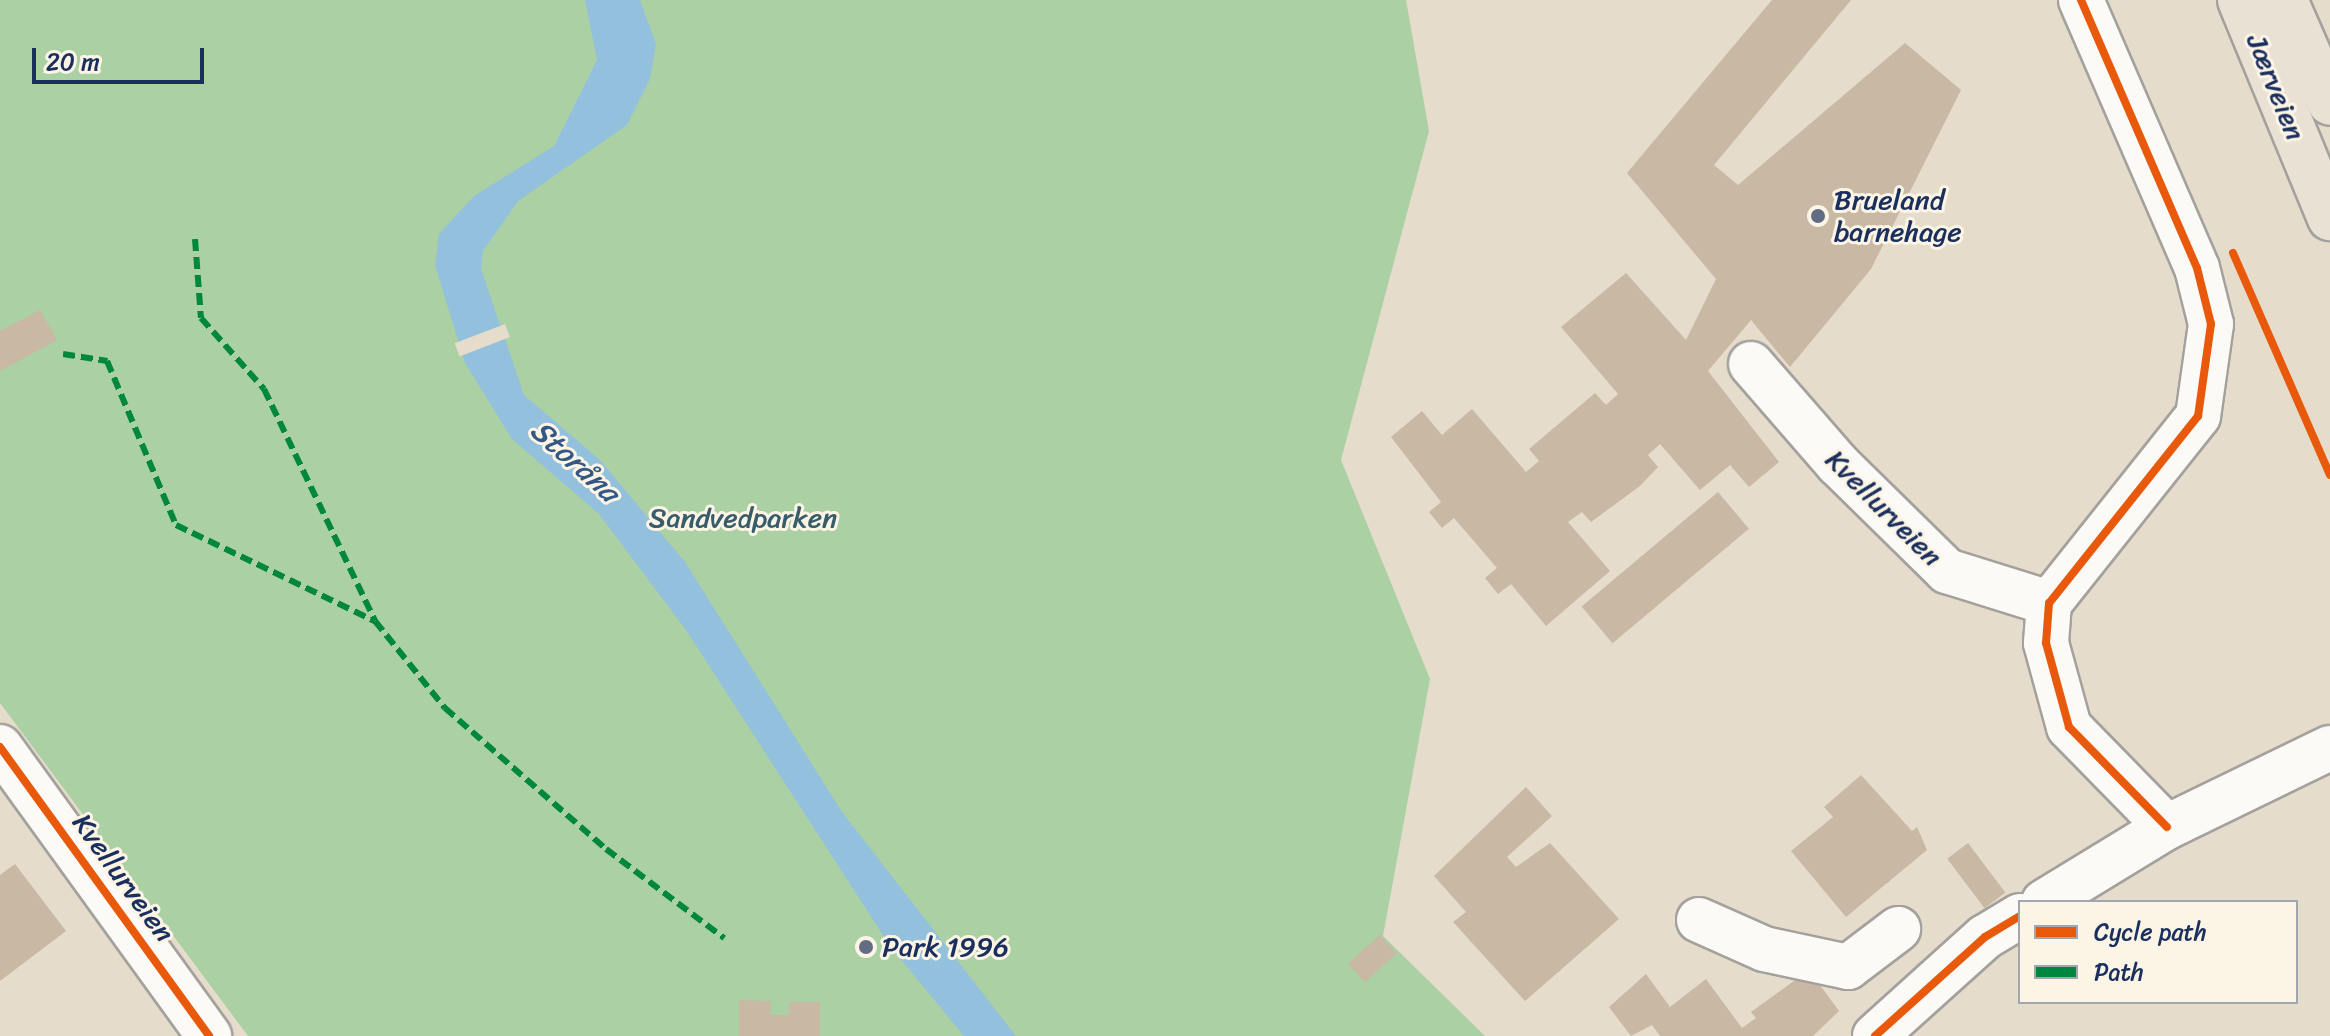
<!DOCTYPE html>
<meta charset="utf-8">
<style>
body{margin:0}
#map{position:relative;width:2330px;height:1036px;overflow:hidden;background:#e5dccb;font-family:Sriracha,sans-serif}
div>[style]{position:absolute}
.green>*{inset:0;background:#aad0a4}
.water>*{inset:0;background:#92c0dd}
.pier>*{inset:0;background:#e5dccb;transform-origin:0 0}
.building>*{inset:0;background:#c8b8a4;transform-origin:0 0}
.roads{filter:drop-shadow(2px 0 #a4a19d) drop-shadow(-2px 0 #a4a19d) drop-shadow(0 2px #a4a19d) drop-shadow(0 -2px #a4a19d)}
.minor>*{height:44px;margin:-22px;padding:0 22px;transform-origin:22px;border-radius:22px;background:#fbfaf7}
.major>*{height:44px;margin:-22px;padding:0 22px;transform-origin:22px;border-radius:22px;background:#eae1d5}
.quiet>*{height:6px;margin-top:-3px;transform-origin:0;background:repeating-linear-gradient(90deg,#00873e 0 12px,transparent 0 18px)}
.cycleway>*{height:8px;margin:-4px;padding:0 4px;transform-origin:4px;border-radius:4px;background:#e8590c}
.dots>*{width:22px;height:22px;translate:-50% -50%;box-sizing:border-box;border:4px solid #fcf5e5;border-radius:50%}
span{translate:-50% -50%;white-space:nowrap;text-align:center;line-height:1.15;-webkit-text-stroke:6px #fcf5e5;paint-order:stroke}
.street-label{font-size:28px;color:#1b2f5e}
.poi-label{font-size:28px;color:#1b2f5e}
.left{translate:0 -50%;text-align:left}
.park-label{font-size:28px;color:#375c6a}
.water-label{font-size:30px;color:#345786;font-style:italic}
.legend{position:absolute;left:2018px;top:900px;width:280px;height:104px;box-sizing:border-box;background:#fcf5e5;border:2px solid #a2a6af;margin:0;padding:10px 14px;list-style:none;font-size:24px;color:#1b2f5e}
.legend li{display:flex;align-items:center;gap:16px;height:40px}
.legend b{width:40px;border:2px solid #a2a6af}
.scale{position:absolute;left:32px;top:48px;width:172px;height:36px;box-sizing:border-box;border:4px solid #1b2f5e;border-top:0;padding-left:10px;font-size:24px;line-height:28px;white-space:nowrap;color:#1b2f5e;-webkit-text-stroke:6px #fcf5e5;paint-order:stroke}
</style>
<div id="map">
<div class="green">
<i style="clip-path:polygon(0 0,1406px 0,1429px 131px,1341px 460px,1430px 679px,1383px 936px,1485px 1036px,248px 1036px,0 703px)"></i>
</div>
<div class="water">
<i style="clip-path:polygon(585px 0,640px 0,656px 44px,650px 79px,627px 125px,518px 201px,483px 251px,481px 269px,524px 395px,600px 460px,685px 562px,842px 812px,1016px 1036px,964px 1036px,890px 946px,686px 630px,599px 514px,512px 439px,465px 363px,435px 265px,439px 234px,474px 196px,554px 146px,597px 60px)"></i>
</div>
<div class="pier">
<i style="left:505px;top:324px;width:14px;height:54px;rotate:69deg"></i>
</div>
<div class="building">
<i style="clip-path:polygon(1772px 0,1851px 0,1714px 165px,1738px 185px,1905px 43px,1961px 90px,1871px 269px,1790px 367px,1751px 320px,1708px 371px,1779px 462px,1749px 487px,1730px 465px,1700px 490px,1660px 444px,1648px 455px,1658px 467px,1640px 486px,1591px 522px,1582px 512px,1568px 522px,1610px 571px,1546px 626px,1511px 584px,1498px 594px,1485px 578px,1497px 568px,1454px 518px,1442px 528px,1429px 512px,1441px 502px,1391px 437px,1422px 411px,1442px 435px,1472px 409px,1526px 472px,1539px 461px,1529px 449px,1595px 393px,1606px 405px,1618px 394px,1561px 327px,1626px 273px,1686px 340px,1716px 279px,1627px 173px)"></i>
<i style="clip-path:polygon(40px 310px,57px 340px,0 371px,0 331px)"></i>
<i style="left:1718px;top:492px;width:48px;height:178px;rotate:50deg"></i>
<i style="clip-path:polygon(1861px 775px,1912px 831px,1917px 827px,1927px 850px,1846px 917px,1791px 851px,1833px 817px,1824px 807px)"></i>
<i style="clip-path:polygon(1526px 787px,1552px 816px,1507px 857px,1516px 867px,1550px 843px,1619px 919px,1525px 1001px,1453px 922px,1466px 912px,1434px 876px)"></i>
<i style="left:1968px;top:843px;width:62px;height:26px;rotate:53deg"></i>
<i style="clip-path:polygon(15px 864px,66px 931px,0 981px,0 875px)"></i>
<i style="left:1380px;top:935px;width:25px;height:43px;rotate:48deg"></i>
<i style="clip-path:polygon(1809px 970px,1839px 1011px,1813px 1036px,1660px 1036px,1652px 1025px,1631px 1036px,1609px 1007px,1646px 974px,1670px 1007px,1706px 979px,1742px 1028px,1756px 1018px,1751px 1012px)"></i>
<i style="clip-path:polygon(739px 1000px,771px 1001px,770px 1015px,789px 1015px,789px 1002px,820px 1002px,820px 1036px,739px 1036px)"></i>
</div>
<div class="roads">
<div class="minor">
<i style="left:2081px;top:0;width:292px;rotate:66.6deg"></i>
<i style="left:2197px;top:268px;width:58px;rotate:76deg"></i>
<i style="left:2211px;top:324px;width:93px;rotate:98deg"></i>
<i style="left:2198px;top:416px;width:239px;rotate:128.5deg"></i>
<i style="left:2049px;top:603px;width:40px;rotate:94.3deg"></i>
<i style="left:2046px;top:643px;width:87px;rotate:74.7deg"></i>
<i style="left:2069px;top:727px;width:140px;rotate:45.6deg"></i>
<i style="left:1751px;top:364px;width:133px;rotate:49deg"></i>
<i style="left:1838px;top:464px;width:153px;rotate:44.5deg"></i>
<i style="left:1947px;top:571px;width:107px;rotate:17.4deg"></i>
<i style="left:0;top:747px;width:357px;rotate:54.1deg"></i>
<i style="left:2044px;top:902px;width:144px;rotate:-31.4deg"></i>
<i style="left:2167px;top:827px;width:181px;rotate:-25.9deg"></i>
<i style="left:1699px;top:920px;width:71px;rotate:24deg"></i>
<i style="left:1764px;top:949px;width:86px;rotate:12.1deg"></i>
<i style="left:1848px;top:967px;width:63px;rotate:-37.2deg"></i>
<i style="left:1875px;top:1036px;width:148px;rotate:-42deg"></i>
<i style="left:1985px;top:937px;width:41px;rotate:-31deg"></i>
</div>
<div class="major">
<i style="left:2240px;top:0;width:236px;rotate:67.6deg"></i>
<i style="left:2285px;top:0;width:112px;rotate:66.4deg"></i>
</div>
</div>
<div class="quiet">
<i style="left:195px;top:239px;width:79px;rotate:85.7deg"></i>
<i style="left:201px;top:318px;width:95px;rotate:48.4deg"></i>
<i style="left:264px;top:389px;width:257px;rotate:64.4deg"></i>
<i style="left:375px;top:621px;width:112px;rotate:51.2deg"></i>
<i style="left:445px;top:708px;width:214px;rotate:41.2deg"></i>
<i style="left:606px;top:849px;width:148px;rotate:37deg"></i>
<i style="left:63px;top:354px;width:45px;rotate:9deg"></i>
<i style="left:107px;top:361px;width:178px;rotate:67.2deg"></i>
<i style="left:176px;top:525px;width:221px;rotate:25.8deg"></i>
</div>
<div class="cycleway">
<i style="left:2081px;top:0;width:292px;rotate:66.6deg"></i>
<i style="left:2197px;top:268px;width:58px;rotate:76deg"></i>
<i style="left:2211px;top:324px;width:93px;rotate:98deg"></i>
<i style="left:2198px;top:416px;width:239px;rotate:128.5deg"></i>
<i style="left:2049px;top:603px;width:40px;rotate:94.3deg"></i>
<i style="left:2046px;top:643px;width:87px;rotate:74.7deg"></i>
<i style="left:2069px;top:727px;width:140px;rotate:45.6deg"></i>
<i style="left:2233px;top:253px;width:242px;rotate:66.4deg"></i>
<i style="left:0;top:747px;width:357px;rotate:54.1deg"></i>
<i style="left:1875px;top:1036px;width:148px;rotate:-42deg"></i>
<i style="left:1985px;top:937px;width:41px;rotate:-31deg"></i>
</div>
<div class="dots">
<i style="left:1818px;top:216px;background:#626c84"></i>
<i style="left:866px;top:947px;background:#626c84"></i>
</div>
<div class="street-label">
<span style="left:2276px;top:87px;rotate:68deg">Jærveien</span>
<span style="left:1884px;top:508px;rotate:45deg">Kvellurveien</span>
<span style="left:123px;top:878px;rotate:54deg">Kvellurveien</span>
</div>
<div class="poi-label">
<span class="left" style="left:1834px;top:216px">Brueland<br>barnehage</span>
<span class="left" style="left:882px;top:947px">Park 1996</span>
</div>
<div class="park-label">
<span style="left:743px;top:518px">Sandvedparken</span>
</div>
<div class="water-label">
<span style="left:575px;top:461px;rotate:42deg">Storåna</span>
</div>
<ul class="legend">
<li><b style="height:10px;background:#e8590c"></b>Cycle path</li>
<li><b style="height:10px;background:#00873e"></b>Path</li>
</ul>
<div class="scale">20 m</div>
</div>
